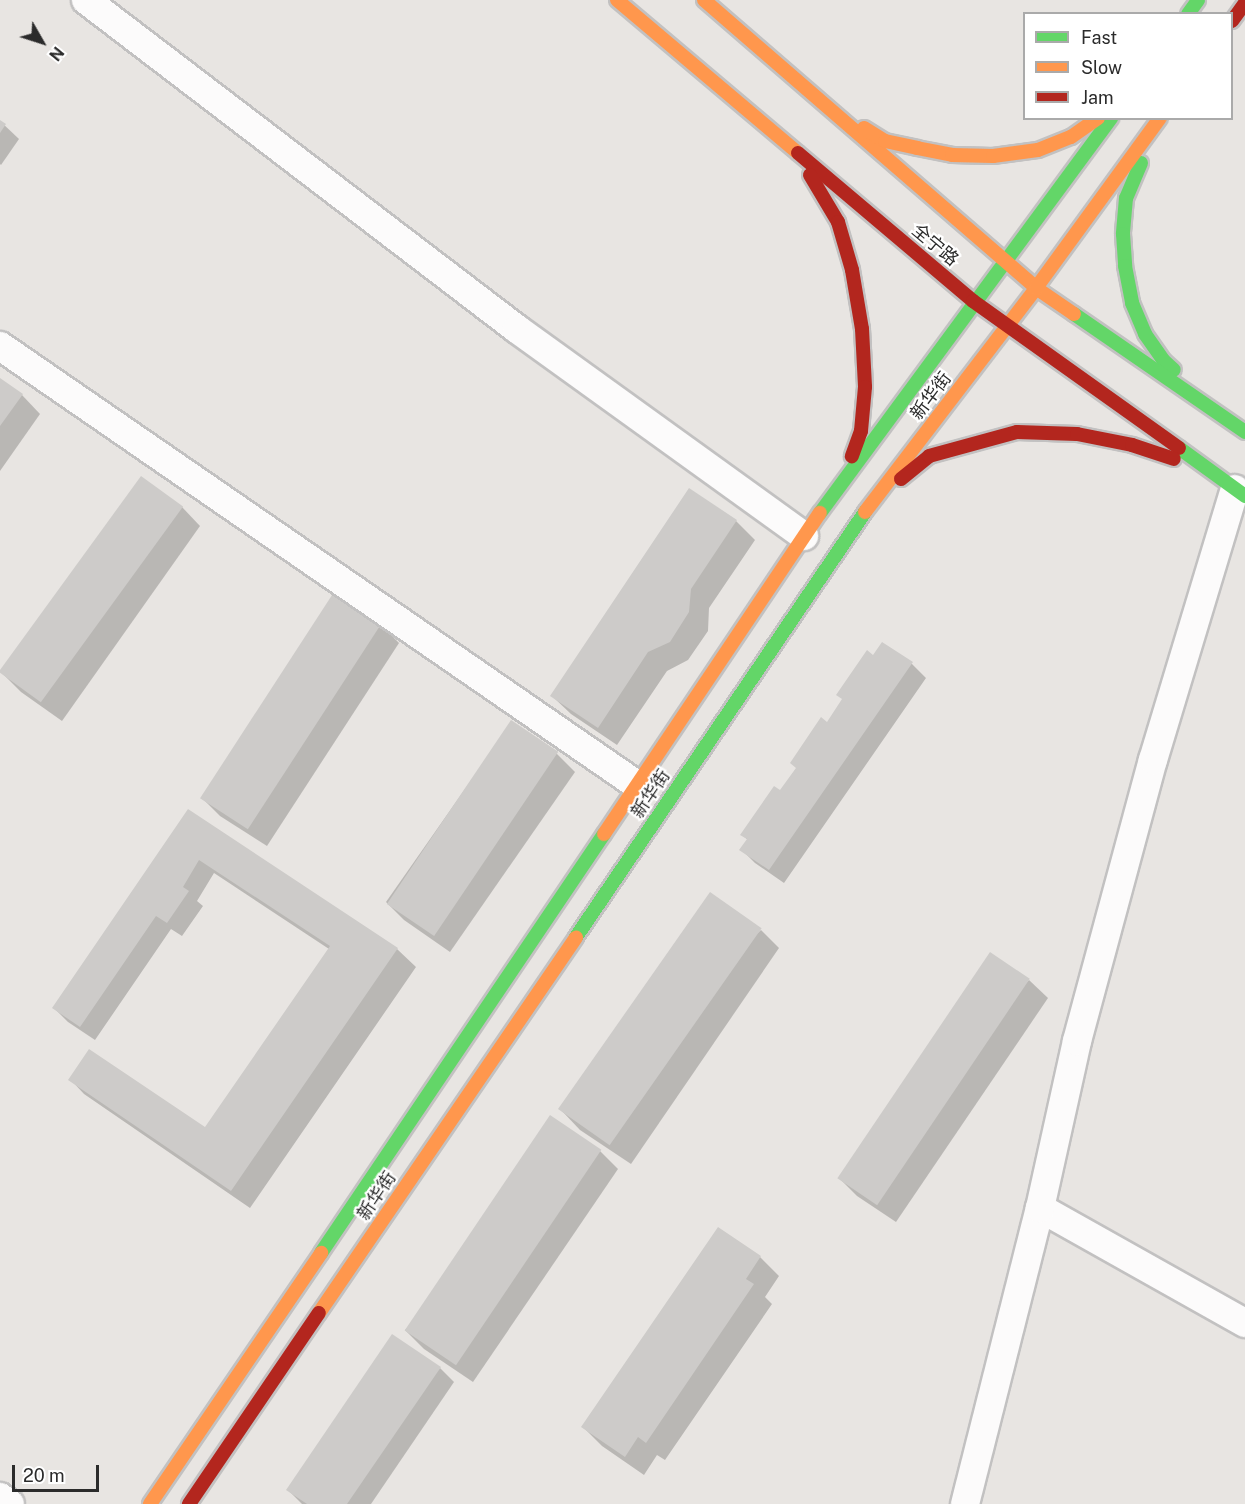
<!DOCTYPE html>
<meta charset="utf-8">
<style>
body{margin:0}
#map{position:relative;width:1245px;height:1504px;overflow:hidden;background:#e8e5e2;font-family:"Public Sans","Noto Sans SC",sans-serif}
div>[style]{position:absolute}
.shadow>*{inset:0;background:#0003}
.building>*{inset:0;background:#cdcbc9;transform-origin:0 0}
.roads{filter:drop-shadow(2px 0 #c2c1c1) drop-shadow(-2px 0 #c2c1c1) drop-shadow(0 2px #c2c1c1) drop-shadow(0 -2px #c2c1c1)}
.street>*{height:28px;margin:-14px;padding:0 14px;transform-origin:14px;border-radius:14px;background:#fcfbfb}
.fast>*{height:14px;margin:-7px;padding:0 7px;transform-origin:7px;border-radius:7px;background:#63d668}
.slow>*{height:14px;margin:-7px;padding:0 7px;transform-origin:7px;border-radius:7px;background:#ff974d}
.jam>*{height:14px;margin:-7px;padding:0 7px;transform-origin:7px;border-radius:7px;background:#b3261e}
span{translate:-50% -50%;white-space:nowrap;text-align:center;line-height:1.15;-webkit-text-stroke:4.5px #fff;paint-order:stroke}
.street-label{font-size:18px;color:#2b2b2b}
.legend{position:absolute;left:1023px;top:12px;width:210px;height:108px;box-sizing:border-box;background:#fff;border:2px solid #aaa;margin:0;padding:8px 10px;list-style:none;font-size:18px;color:#2b2b2b}
.legend li{display:flex;align-items:center;gap:12px;height:30px}
.legend b{width:30px;border:2px solid #aaa}
.north{position:absolute;left:12px;top:12px;width:60px;height:60px;-webkit-text-stroke:4px #fff;paint-order:stroke;rotate:129deg;font-size:16px;font-weight:700;line-height:24px;text-align:center;color:#2b2b2b}
.north::after{content:'';display:block;margin:auto;width:21px;height:27px;background:#2b2b2b;clip-path:polygon(50% 0,100% 100%,50% 72%,0 100%)}
.scale{position:absolute;left:12px;top:1465px;width:87px;height:27px;box-sizing:border-box;border:3px solid #2b2b2b;border-top:0;padding-left:8px;font-size:18px;line-height:21px;white-space:nowrap;color:#2b2b2b;-webkit-text-stroke:4px #fff;paint-order:stroke}
</style>
<div id="map">
<div class="shadow">
<i style="clip-path:polygon(0 121px,19px 139px,1px 165px,0 164px)"></i>
<i style="clip-path:polygon(0 380px,22px 395px,40px 414px,0 471px)"></i>
<i style="clip-path:polygon(690px 490px,736px 521px,755px 540px,709px 608px,708px 631px,688px 660px,667px 671px,617px 745px,571px 714px,552px 696px)"></i>
<i style="clip-path:polygon(182px 507px,200px 526px,62px 721px,21px 692px,3px 674px)"></i>
<i style="clip-path:polygon(381px 625px,399px 643px,267px 846px,220px 816px,202px 798px)"></i>
<i style="clip-path:polygon(873px 657px,912px 664px,926px 678px,784px 883px,755px 863px,741px 849px,748px 840px,742px 835px,780px 792px)"></i>
<i style="clip-path:polygon(512px 722px,557px 754px,575px 772px,450px 952px,404px 920px,386px 902px)"></i>
<i style="clip-path:polygon(189px 811px,397px 949px,416px 967px,250px 1208px,84px 1094px,70px 1079px,205px 1130px,329px 949px,214px 873px,197px 901px,203px 906px,182px 936px,171px 929px,95px 1040px,68px 1022px,54px 1008px)"></i>
<i style="clip-path:polygon(761px 930px,779px 948px,631px 1164px,580px 1130px,562px 1111px)"></i>
<i style="clip-path:polygon(1029px 980px,1048px 998px,896px 1222px,857px 1196px,839px 1178px)"></i>
<i style="clip-path:polygon(600px 1151px,618px 1169px,473px 1382px,424px 1349px,405px 1330px)"></i>
<i style="clip-path:polygon(718px 1229px,760px 1257px,779px 1276px,765px 1297px,772px 1304px,665px 1460px,657px 1455px,644px 1475px,602px 1446px,583px 1427px)"></i>
<i style="clip-path:polygon(440px 1368px,454px 1382px,371px 1504px,302px 1504px,288px 1490px)"></i>
</div>
<div class="building">
<i style="clip-path:polygon(0 120px,6px 124px,0 133px)"></i>
<i style="clip-path:polygon(0 378px,23px 394px,0 426px)"></i>
<i style="left:141px;top:476px;width:52px;height:242px;rotate:36deg"></i>
<i style="clip-path:polygon(689px 488px,737px 520px,691px 589px,689px 612px,670px 642px,648px 652px,598px 728px,550px 696px)"></i>
<i style="left:334px;top:592px;width:57px;height:246px;rotate:33deg"></i>
<i style="clip-path:polygon(882px 642px,913px 662px,769px 870px,739px 850px,747px 839px,740px 835px,774px 786px,780px 790px,796px 768px,790px 763px,821px 717px,827px 722px,842px 699px,836px 695px,867px 650px,873px 655px)"></i>
<i style="left:511px;top:720px;width:57px;height:222px;rotate:34deg"></i>
<i style="clip-path:polygon(188px 809px,398px 948px,231px 1191px,68px 1080px,89px 1049px,205px 1127px,330px 946px,199px 860px,183px 887px,189px 891px,167px 923px,156px 916px,80px 1027px,52px 1008px)"></i>
<i style="left:710px;top:892px;width:63px;height:265px;rotate:35deg"></i>
<i style="left:990px;top:952px;width:48px;height:273px;rotate:34deg"></i>
<i style="left:550px;top:1115px;width:62px;height:260px;rotate:34deg"></i>
<i style="clip-path:polygon(718px 1227px,761px 1256px,746px 1279px,754px 1284px,646px 1443px,638px 1437px,625px 1457px,581px 1427px)"></i>
<i style="clip-path:polygon(392px 1334px,441px 1367px,347px 1504px,307px 1504px,286px 1490px)"></i>
</div>
<div class="roads">
<div class="street">
<i style="left:86px;top:0;width:542px;rotate:37.36deg"></i>
<i style="left:517px;top:329px;width:354px;rotate:35.8deg"></i>
<i style="left:0;top:346px;width:774px;rotate:34.57deg"></i>
<i style="left:1040px;top:1208px;width:235px;rotate:29.3deg"></i>
<i style="left:0;top:1497px;width:12px;rotate:35deg"></i>
<i style="left:965px;top:1504px;width:305px;rotate:-75.8deg"></i>
<i style="left:1040px;top:1208px;width:171px;rotate:-77.5deg"></i>
<i style="left:1077px;top:1041px;width:291px;rotate:-74.9deg"></i>
<i style="left:1153px;top:760px;width:283px;rotate:-73.2deg"></i>
</div>
<div class="fast">
<i style="left:1188px;top:14px;width:17px;rotate:-54deg"></i>
<i style="left:1141px;top:163px;width:38px;rotate:113deg"></i>
<i style="left:1126px;top:198px;width:36px;rotate:95deg"></i>
<i style="left:1123px;top:234px;width:32px;rotate:86deg"></i>
<i style="left:1125px;top:266px;width:38px;rotate:79deg"></i>
<i style="left:1132px;top:303px;width:34px;rotate:67deg"></i>
<i style="left:1145px;top:334px;width:33px;rotate:55deg"></i>
<i style="left:1164px;top:361px;width:13px;rotate:42deg"></i>
<i style="left:1074px;top:314px;width:208px;rotate:34.6deg"></i>
<i style="left:1179px;top:448px;width:82px;rotate:36deg"></i>
<i style="left:820px;top:513px;width:491px;rotate:-53.6deg"></i>
<i style="left:576px;top:937px;width:514px;rotate:-55.78deg"></i>
<i style="left:321px;top:1253px;width:506px;rotate:-55.96deg"></i>
</div>
<div class="slow">
<i style="left:617px;top:0;width:237px;rotate:40.2deg"></i>
<i style="left:704px;top:0;width:440px;rotate:40.9deg"></i>
<i style="left:1036px;top:288px;width:46px;rotate:34.4deg"></i>
<i style="left:864px;top:128px;width:25px;rotate:32deg"></i>
<i style="left:885px;top:141px;width:33px;rotate:12deg"></i>
<i style="left:917px;top:148px;width:36px;rotate:11deg"></i>
<i style="left:952px;top:155px;width:41px;rotate:1.4deg"></i>
<i style="left:993px;top:156px;width:45px;rotate:-7.6deg"></i>
<i style="left:1038px;top:150px;width:35px;rotate:-22deg"></i>
<i style="left:1071px;top:137px;width:33px;rotate:-35deg"></i>
<i style="left:865px;top:512px;width:282px;rotate:-52.6deg"></i>
<i style="left:1036px;top:288px;width:210px;rotate:-53.9deg"></i>
<i style="left:604px;top:834px;width:387px;rotate:-56.1deg"></i>
<i style="left:319px;top:1313px;width:455px;rotate:-55.6deg"></i>
<i style="left:150px;top:1504px;width:304px;rotate:-55.7deg"></i>
</div>
<div class="jam">
<i style="left:1232px;top:21px;width:22px;rotate:-54deg"></i>
<i style="left:798px;top:153px;width:229px;rotate:40.2deg"></i>
<i style="left:973px;top:301px;width:253px;rotate:35.5deg"></i>
<i style="left:810px;top:175px;width:55px;rotate:59.2deg"></i>
<i style="left:838px;top:222px;width:50px;rotate:73.7deg"></i>
<i style="left:852px;top:270px;width:60px;rotate:80.4deg"></i>
<i style="left:862px;top:329px;width:58px;rotate:87deg"></i>
<i style="left:865px;top:387px;width:44px;rotate:95.2deg"></i>
<i style="left:861px;top:431px;width:27px;rotate:110deg"></i>
<i style="left:901px;top:479px;width:36px;rotate:-39deg"></i>
<i style="left:929px;top:456px;width:91px;rotate:-15.3deg"></i>
<i style="left:1017px;top:432px;width:60px;rotate:1.9deg"></i>
<i style="left:1077px;top:434px;width:56px;rotate:11.3deg"></i>
<i style="left:1132px;top:445px;width:44px;rotate:18.4deg"></i>
<i style="left:189px;top:1504px;width:231px;rotate:-55.8deg"></i>
</div>
</div>
<div class="street-label">
<span style="left:935px;top:245px;rotate:40deg">全宁路</span>
<span style="left:931px;top:396px;rotate:-53deg">新华街</span>
<span style="left:651px;top:794px;rotate:-56deg">新华街</span>
<span style="left:377px;top:1196px;rotate:-56deg">新华街</span>
</div>
<ul class="legend">
<li><b style="height:8px;background:#63d668"></b>Fast</li>
<li><b style="height:8px;background:#ff974d"></b>Slow</li>
<li><b style="height:8px;background:#b3261e"></b>Jam</li>
</ul>
<div class="north">N</div>
<div class="scale">20 m</div>
</div>
